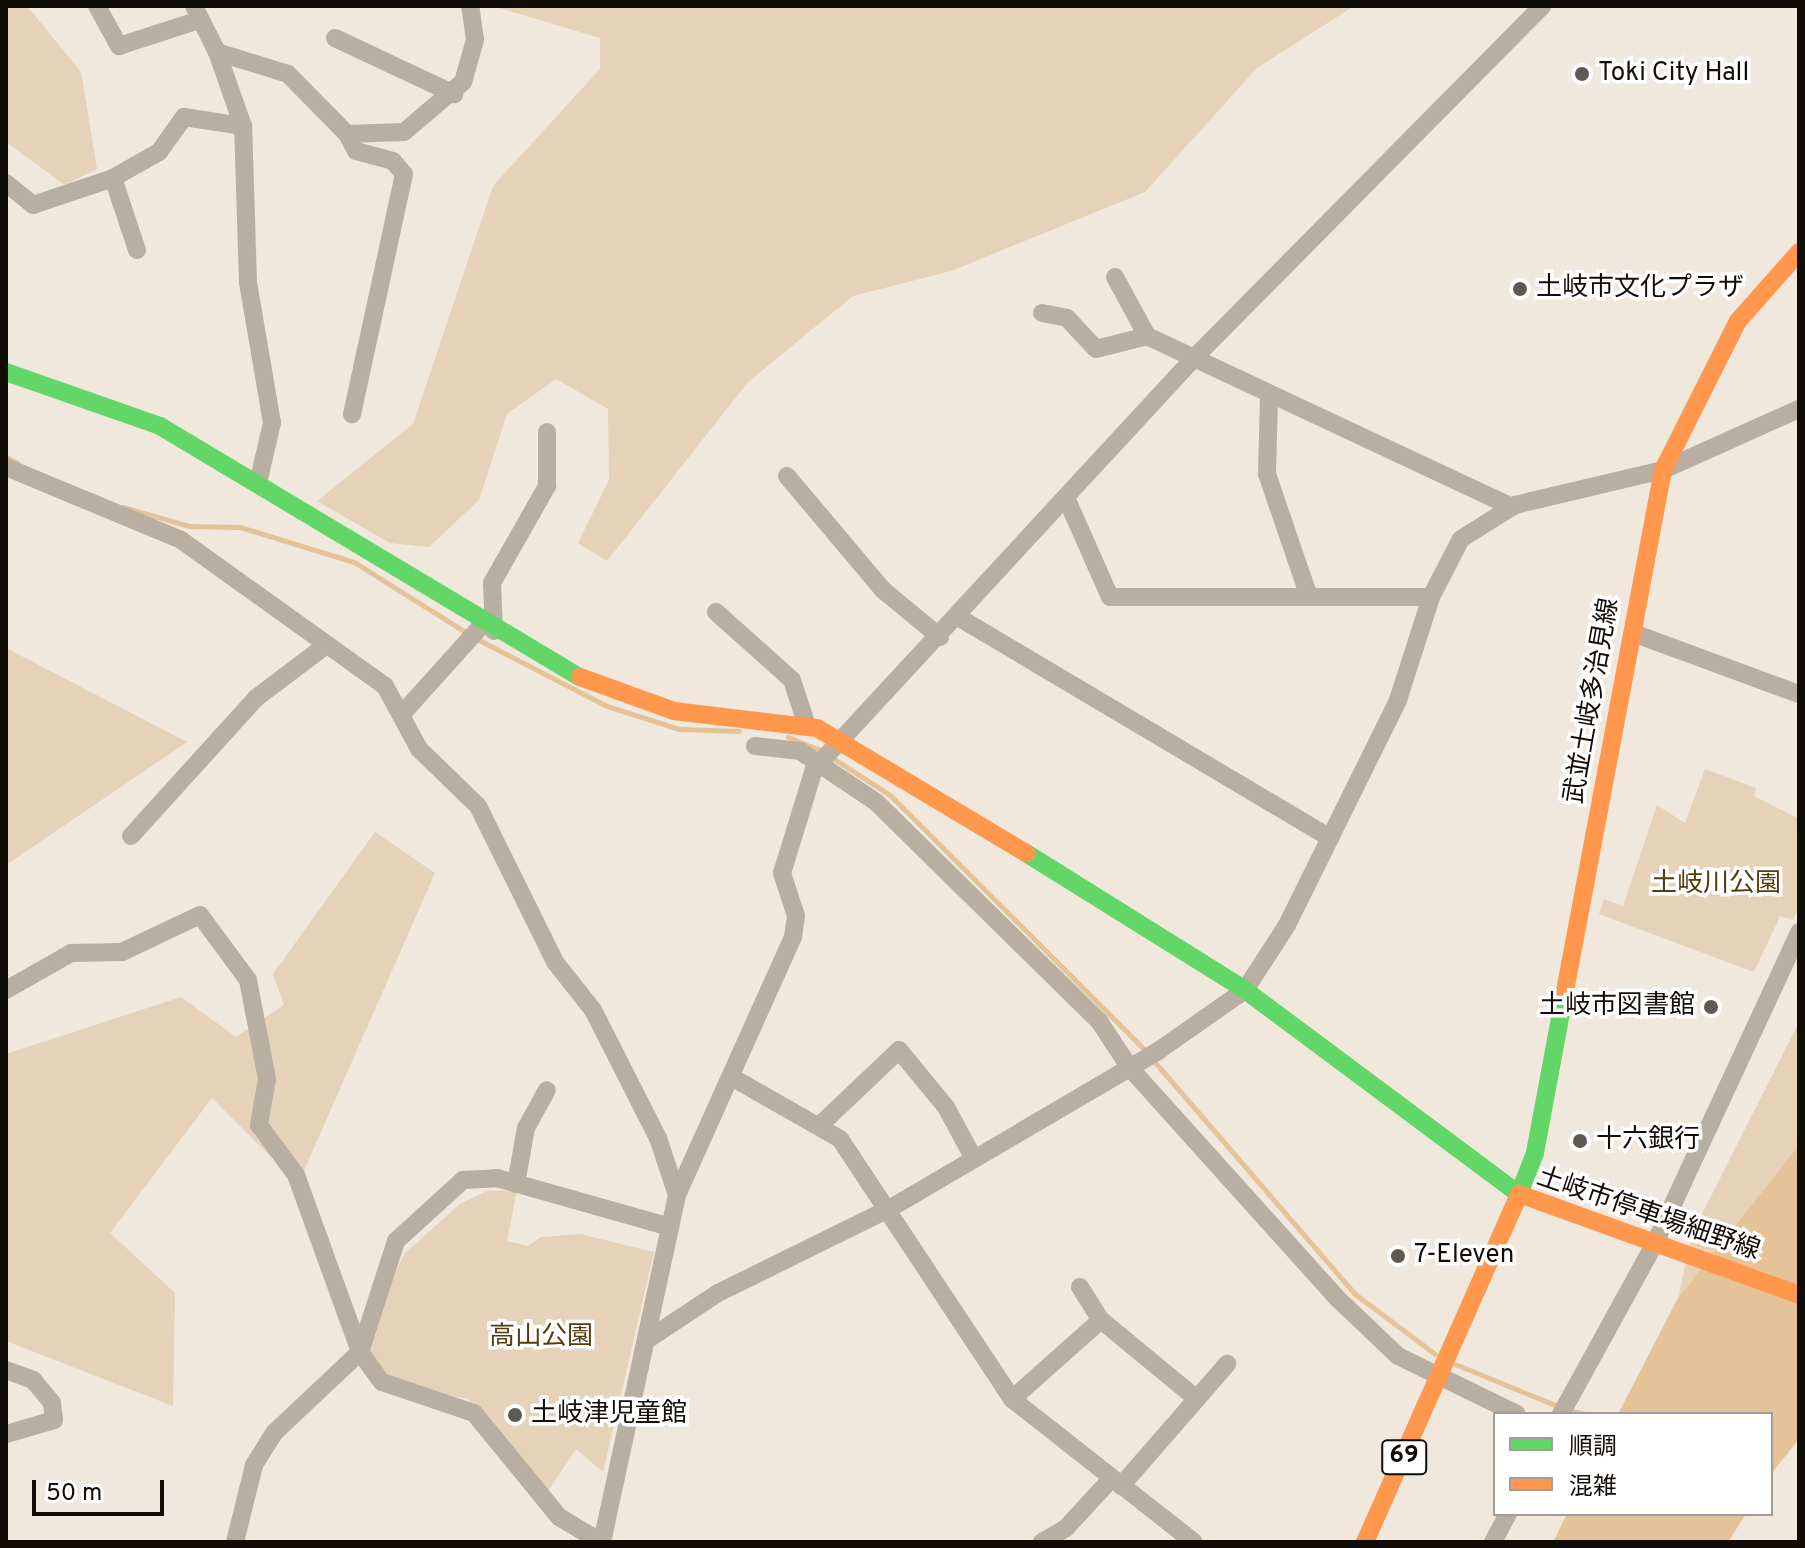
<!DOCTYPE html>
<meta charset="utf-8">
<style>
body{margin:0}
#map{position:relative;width:1805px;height:1548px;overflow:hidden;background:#f0e7dd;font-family:Overpass,"Noto Sans JP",sans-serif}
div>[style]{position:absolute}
.green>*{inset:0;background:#e5d2b9}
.water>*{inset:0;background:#e4c398}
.stream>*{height:5px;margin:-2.5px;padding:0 2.5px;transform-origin:2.5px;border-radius:2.5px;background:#e4c398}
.street>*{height:18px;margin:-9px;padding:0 9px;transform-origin:9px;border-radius:9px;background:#b9aea2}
.fast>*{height:18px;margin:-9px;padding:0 9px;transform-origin:9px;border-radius:9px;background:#63d668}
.slow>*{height:18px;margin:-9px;padding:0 9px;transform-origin:9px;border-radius:9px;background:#ff974d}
.dots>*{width:22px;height:22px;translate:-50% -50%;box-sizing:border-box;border:4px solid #fff;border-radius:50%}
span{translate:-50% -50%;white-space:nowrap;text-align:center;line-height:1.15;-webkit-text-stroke:7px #fff;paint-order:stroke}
.shield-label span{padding:2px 6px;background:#fff;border:2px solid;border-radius:6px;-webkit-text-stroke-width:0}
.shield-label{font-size:24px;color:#110c06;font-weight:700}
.poi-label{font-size:26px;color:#110c06}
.left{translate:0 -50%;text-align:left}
.right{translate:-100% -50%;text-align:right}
.street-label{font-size:26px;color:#110c06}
.park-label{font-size:26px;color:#573a0d}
.frame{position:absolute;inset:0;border:8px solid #110c06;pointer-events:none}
.legend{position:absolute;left:1493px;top:1412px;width:280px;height:104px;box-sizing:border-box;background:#fff;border:2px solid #a09e9b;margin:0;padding:10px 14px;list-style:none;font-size:24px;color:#110c06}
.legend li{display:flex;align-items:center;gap:16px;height:40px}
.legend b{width:40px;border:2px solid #a09e9b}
.scale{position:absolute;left:32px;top:1480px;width:132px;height:36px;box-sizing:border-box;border:4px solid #110c06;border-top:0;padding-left:10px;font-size:24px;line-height:28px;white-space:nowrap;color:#110c06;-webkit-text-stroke:6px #fff;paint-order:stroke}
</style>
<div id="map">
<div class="green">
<i style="clip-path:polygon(6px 6px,27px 6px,81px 72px,97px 169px,65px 185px,6px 142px)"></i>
<i style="clip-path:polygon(493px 6px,1354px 6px,1257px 68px,1145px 192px,951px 271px,853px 296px,748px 382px,607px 561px,578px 543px,609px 480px,608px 409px,556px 379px,507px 414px,479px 500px,429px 547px,390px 543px,317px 501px,413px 424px,493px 186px,600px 69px,600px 38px)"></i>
<i style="clip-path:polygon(6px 648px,187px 742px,6px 865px)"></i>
<i style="clip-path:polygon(1705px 769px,1756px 788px,1754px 796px,1799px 819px,1799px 907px,1793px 920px,1780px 916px,1754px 972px,1599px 914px,1604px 899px,1623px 906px,1657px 805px,1685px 823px)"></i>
<i style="clip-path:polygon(375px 832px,435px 873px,298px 1184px,212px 1098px,110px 1233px,175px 1293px,173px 1406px,6px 1341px,6px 1054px,181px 997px,236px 1037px,284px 1005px,273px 974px)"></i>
<i style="clip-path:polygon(1799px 1022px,1799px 1145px,1678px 1298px,1693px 1232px)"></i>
<i style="clip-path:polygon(517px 1190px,507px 1241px,528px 1246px,541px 1237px,580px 1234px,654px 1252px,603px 1472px,576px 1449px,548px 1491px,468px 1399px,406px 1386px,369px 1362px,367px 1335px,404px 1254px,460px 1204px,487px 1191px)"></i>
</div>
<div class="water">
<i style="clip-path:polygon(1799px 1145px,1799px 1439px,1771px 1474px,1771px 1414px,1618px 1414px,1678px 1298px)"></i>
<i style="clip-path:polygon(1567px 1514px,1746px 1514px,1728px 1542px,1553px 1542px)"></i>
</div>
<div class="stream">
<i style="left:6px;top:457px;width:13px;rotate:27deg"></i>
<i style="left:123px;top:507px;width:69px;rotate:16.1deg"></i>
<i style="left:189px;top:526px;width:51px;rotate:1.1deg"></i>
<i style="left:240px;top:527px;width:119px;rotate:17.1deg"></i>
<i style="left:354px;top:562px;width:136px;rotate:32.1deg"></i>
<i style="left:477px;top:639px;width:146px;rotate:27.3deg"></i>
<i style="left:607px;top:706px;width:76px;rotate:17.7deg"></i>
<i style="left:679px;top:729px;width:60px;rotate:1.9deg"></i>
<i style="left:788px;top:737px;width:38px;rotate:22deg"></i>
<i style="left:831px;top:757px;width:70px;rotate:32.8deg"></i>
<i style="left:890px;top:795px;width:363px;rotate:45deg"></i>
<i style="left:1153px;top:1060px;width:309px;rotate:49.2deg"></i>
<i style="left:1355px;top:1294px;width:100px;rotate:36.9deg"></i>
<i style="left:1455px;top:1364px;width:113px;rotate:22.3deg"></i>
<i style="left:1570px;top:1410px;width:15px;rotate:16deg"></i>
</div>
<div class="street">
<i style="left:97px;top:6px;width:46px;rotate:61.2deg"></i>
<i style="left:119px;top:46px;width:81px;rotate:-18deg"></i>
<i style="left:194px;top:6px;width:51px;rotate:63.4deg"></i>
<i style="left:335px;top:38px;width:132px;rotate:25.2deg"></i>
<i style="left:347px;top:134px;width:19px;rotate:62deg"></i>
<i style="left:356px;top:151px;width:38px;rotate:15deg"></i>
<i style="left:393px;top:161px;width:17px;rotate:50deg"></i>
<i style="left:404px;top:174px;width:246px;rotate:102.2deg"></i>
<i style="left:6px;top:183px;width:35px;rotate:39deg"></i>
<i style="left:33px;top:205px;width:84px;rotate:-18.6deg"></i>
<i style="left:137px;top:250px;width:76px;rotate:-108.4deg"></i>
<i style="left:113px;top:178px;width:53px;rotate:-29.5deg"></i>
<i style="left:159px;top:152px;width:43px;rotate:-54.5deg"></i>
<i style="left:184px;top:117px;width:60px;rotate:8.7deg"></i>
<i style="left:1115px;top:277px;width:67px;rotate:61.5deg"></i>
<i style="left:1147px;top:336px;width:403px;rotate:25.1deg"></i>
<i style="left:1042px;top:313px;width:25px;rotate:11deg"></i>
<i style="left:1067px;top:318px;width:42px;rotate:46.9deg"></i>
<i style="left:1096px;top:349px;width:53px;rotate:-14.3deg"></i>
<i style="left:1269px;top:397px;width:77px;rotate:91.5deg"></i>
<i style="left:1267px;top:474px;width:127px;rotate:71.1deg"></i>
<i style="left:6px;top:467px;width:190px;rotate:22.6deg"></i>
<i style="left:181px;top:540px;width:251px;rotate:35.6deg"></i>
<i style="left:385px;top:686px;width:72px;rotate:61.6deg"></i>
<i style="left:419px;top:749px;width:82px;rotate:44deg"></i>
<i style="left:478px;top:806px;width:174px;rotate:63.7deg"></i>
<i style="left:555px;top:962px;width:61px;rotate:51.6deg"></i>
<i style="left:593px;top:1010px;width:144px;rotate:63.1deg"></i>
<i style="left:658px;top:1138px;width:60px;rotate:71.6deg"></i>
<i style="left:787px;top:476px;width:149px;rotate:49.9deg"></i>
<i style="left:883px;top:590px;width:74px;rotate:39.5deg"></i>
<i style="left:258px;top:483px;width:62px;rotate:-76.9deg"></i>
<i style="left:272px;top:423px;width:143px;rotate:-99.7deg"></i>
<i style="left:248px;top:282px;width:156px;rotate:-91.8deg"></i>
<i style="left:243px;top:126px;width:78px;rotate:-109.4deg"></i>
<i style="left:217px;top:52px;width:74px;rotate:17.2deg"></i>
<i style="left:288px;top:74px;width:84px;rotate:45.5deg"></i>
<i style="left:347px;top:134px;width:57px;rotate:-2deg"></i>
<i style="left:404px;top:132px;width:77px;rotate:-40.3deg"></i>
<i style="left:463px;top:82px;width:44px;rotate:-74.1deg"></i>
<i style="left:475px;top:40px;width:34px;rotate:-98deg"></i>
<i style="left:1067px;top:500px;width:106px;rotate:66.1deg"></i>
<i style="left:1110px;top:597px;width:321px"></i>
<i style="left:716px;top:612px;width:102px;rotate:41.8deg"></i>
<i style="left:792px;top:680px;width:48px;rotate:71.9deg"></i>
<i style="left:958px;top:617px;width:433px;rotate:30.7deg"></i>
<i style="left:494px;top:631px;width:48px;rotate:-92.4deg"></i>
<i style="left:492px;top:583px;width:112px;rotate:-60.4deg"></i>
<i style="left:547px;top:486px;width:54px;rotate:-90deg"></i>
<i style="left:1633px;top:633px;width:177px;rotate:20.2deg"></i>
<i style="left:402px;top:714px;width:121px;rotate:-48deg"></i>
<i style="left:755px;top:746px;width:45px;rotate:6.3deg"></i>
<i style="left:800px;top:751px;width:92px;rotate:33.9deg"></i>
<i style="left:876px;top:802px;width:313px;rotate:44.5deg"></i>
<i style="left:1099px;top:1021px;width:56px;rotate:56.6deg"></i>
<i style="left:1130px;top:1068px;width:308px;rotate:48deg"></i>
<i style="left:1336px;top:1297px;width:86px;rotate:43.6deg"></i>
<i style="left:1398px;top:1356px;width:132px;rotate:26deg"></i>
<i style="left:131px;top:836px;width:186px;rotate:-47.8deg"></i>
<i style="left:256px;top:698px;width:86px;rotate:-37deg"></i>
<i style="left:6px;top:990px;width:75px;rotate:-29.6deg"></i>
<i style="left:71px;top:953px;width:51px;rotate:-1.1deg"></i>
<i style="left:122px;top:952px;width:86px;rotate:-25.4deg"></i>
<i style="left:200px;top:915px;width:81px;rotate:53.6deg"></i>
<i style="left:248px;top:980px;width:101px;rotate:79.1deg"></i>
<i style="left:267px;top:1079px;width:47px;rotate:99.9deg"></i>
<i style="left:259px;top:1125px;width:62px;rotate:53.5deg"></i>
<i style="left:296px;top:1175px;width:188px;rotate:70.1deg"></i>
<i style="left:735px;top:1079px;width:121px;rotate:29.7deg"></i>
<i style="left:840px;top:1139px;width:312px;rotate:56.5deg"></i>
<i style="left:1012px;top:1399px;width:231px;rotate:38.2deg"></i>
<i style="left:820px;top:1125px;width:109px;rotate:-43.5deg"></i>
<i style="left:899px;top:1050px;width:74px;rotate:50.5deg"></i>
<i style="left:946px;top:1107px;width:59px;rotate:61.7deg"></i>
<i style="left:516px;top:1184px;width:57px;rotate:-79.9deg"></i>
<i style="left:526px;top:1128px;width:43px;rotate:-61.1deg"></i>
<i style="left:1080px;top:1287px;width:39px;rotate:58deg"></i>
<i style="left:1101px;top:1320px;width:124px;rotate:39.5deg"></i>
<i style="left:650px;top:1338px;width:82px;rotate:-33.5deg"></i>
<i style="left:718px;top:1293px;width:191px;rotate:-26.2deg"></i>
<i style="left:889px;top:1209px;width:312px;rotate:-30.4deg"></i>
<i style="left:1158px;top:1051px;width:106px;rotate:-35deg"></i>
<i style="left:1245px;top:990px;width:77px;rotate:-57.1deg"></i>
<i style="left:1287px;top:925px;width:251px;rotate:-63.7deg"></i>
<i style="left:1398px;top:700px;width:108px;rotate:-72.2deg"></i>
<i style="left:1431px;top:597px;width:65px;rotate:-62.7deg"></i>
<i style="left:1461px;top:539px;width:64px;rotate:-32.2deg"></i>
<i style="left:1515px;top:505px;width:152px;rotate:-13.3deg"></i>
<i style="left:1663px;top:470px;width:149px;rotate:-24.2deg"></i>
<i style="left:360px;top:1352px;width:117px;rotate:-72deg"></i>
<i style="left:396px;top:1241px;width:91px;rotate:-42.3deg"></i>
<i style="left:463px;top:1180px;width:34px;rotate:-3deg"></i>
<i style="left:497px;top:1178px;width:180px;rotate:15.8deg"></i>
<i style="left:6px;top:1370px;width:29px;rotate:20deg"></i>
<i style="left:33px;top:1380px;width:30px;rotate:50deg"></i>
<i style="left:52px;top:1403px;width:17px;rotate:83deg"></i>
<i style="left:54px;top:1420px;width:50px;rotate:163.7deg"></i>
<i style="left:1012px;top:1399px;width:119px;rotate:-41.6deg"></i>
<i style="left:1561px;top:1414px;width:193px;rotate:-61.2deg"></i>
<i style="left:1654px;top:1245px;width:345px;rotate:-65.1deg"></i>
<i style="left:1121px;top:1486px;width:162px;rotate:-49deg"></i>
<i style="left:235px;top:1542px;width:79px;rotate:-76.1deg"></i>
<i style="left:254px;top:1465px;width:39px;rotate:-58deg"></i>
<i style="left:275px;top:1432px;width:117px;rotate:-43.3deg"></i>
<i style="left:360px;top:1352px;width:37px;rotate:54deg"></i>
<i style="left:382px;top:1382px;width:97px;rotate:18.6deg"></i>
<i style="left:474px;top:1413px;width:134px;rotate:50.7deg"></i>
<i style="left:559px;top:1517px;width:49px;rotate:30.8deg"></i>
<i style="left:602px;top:1542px;width:355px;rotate:-77.8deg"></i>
<i style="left:677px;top:1195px;width:283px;rotate:-65.8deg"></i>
<i style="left:793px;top:937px;width:21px;rotate:-82deg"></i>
<i style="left:796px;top:916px;width:45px;rotate:-108deg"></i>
<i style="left:782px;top:873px;width:109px;rotate:-72.9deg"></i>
<i style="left:814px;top:769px;width:561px;rotate:-47.24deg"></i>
<i style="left:1195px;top:357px;width:494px;rotate:-45.3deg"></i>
<i style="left:1042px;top:1542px;width:28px;rotate:-30deg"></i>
<i style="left:1066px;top:1528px;width:68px;rotate:-47.4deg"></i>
<i style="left:1493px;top:1542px;width:32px;rotate:-62deg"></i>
</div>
<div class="fast">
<i style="left:6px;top:372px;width:163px;rotate:19.3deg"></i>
<i style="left:160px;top:426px;width:489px;rotate:30.9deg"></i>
<i style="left:1026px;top:853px;width:258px;rotate:32deg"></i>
<i style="left:1245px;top:990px;width:342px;rotate:36.7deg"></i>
<i style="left:1519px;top:1194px;width:44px;rotate:-68.7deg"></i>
<i style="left:1535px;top:1153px;width:165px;rotate:-79.5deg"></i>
</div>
<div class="slow">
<i style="left:580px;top:677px;width:100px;rotate:19.9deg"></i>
<i style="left:674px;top:711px;width:144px;rotate:6.8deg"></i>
<i style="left:817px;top:728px;width:244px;rotate:30.9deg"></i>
<i style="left:1565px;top:991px;width:530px;rotate:-79.35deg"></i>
<i style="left:1663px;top:470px;width:167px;rotate:-63.3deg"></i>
<i style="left:1738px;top:321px;width:92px;rotate:-48.5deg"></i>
<i style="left:1365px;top:1542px;width:381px;rotate:-66.1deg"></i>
<i style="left:1519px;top:1194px;width:298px;rotate:19.8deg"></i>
</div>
<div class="dots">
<i style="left:1582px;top:74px;background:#5f5951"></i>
<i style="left:1520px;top:289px;background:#5f5951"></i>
<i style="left:1711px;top:1007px;background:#5f5951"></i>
<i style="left:1580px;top:1141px;background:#5f5951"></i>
<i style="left:1398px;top:1256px;background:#5f5951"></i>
<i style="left:515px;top:1415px;background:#5f5951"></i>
</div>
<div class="shield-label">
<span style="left:1404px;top:1457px">69</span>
</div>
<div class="poi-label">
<span class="left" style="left:1598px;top:74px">Toki City Hall</span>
<span class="left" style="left:1536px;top:289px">土岐市文化プラザ</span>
<span class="right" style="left:1695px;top:1007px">土岐市図書館</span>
<span class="left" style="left:1596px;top:1141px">十六銀行</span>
<span class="left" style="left:1414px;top:1256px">7-Eleven</span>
<span class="left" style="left:531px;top:1415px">土岐津児童館</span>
</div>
<div class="street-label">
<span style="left:1593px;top:701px;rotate:-80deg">武並土岐多治見線</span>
<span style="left:1648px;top:1215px;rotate:19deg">土岐市停車場細野線</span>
</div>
<div class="park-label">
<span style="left:1716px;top:885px">土岐川公園</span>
<span style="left:541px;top:1338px">高山公園</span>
</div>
<div class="frame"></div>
<ul class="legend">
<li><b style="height:10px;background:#63d668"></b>順調</li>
<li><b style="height:10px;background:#ff974d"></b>混雑</li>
</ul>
<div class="scale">50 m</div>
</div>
